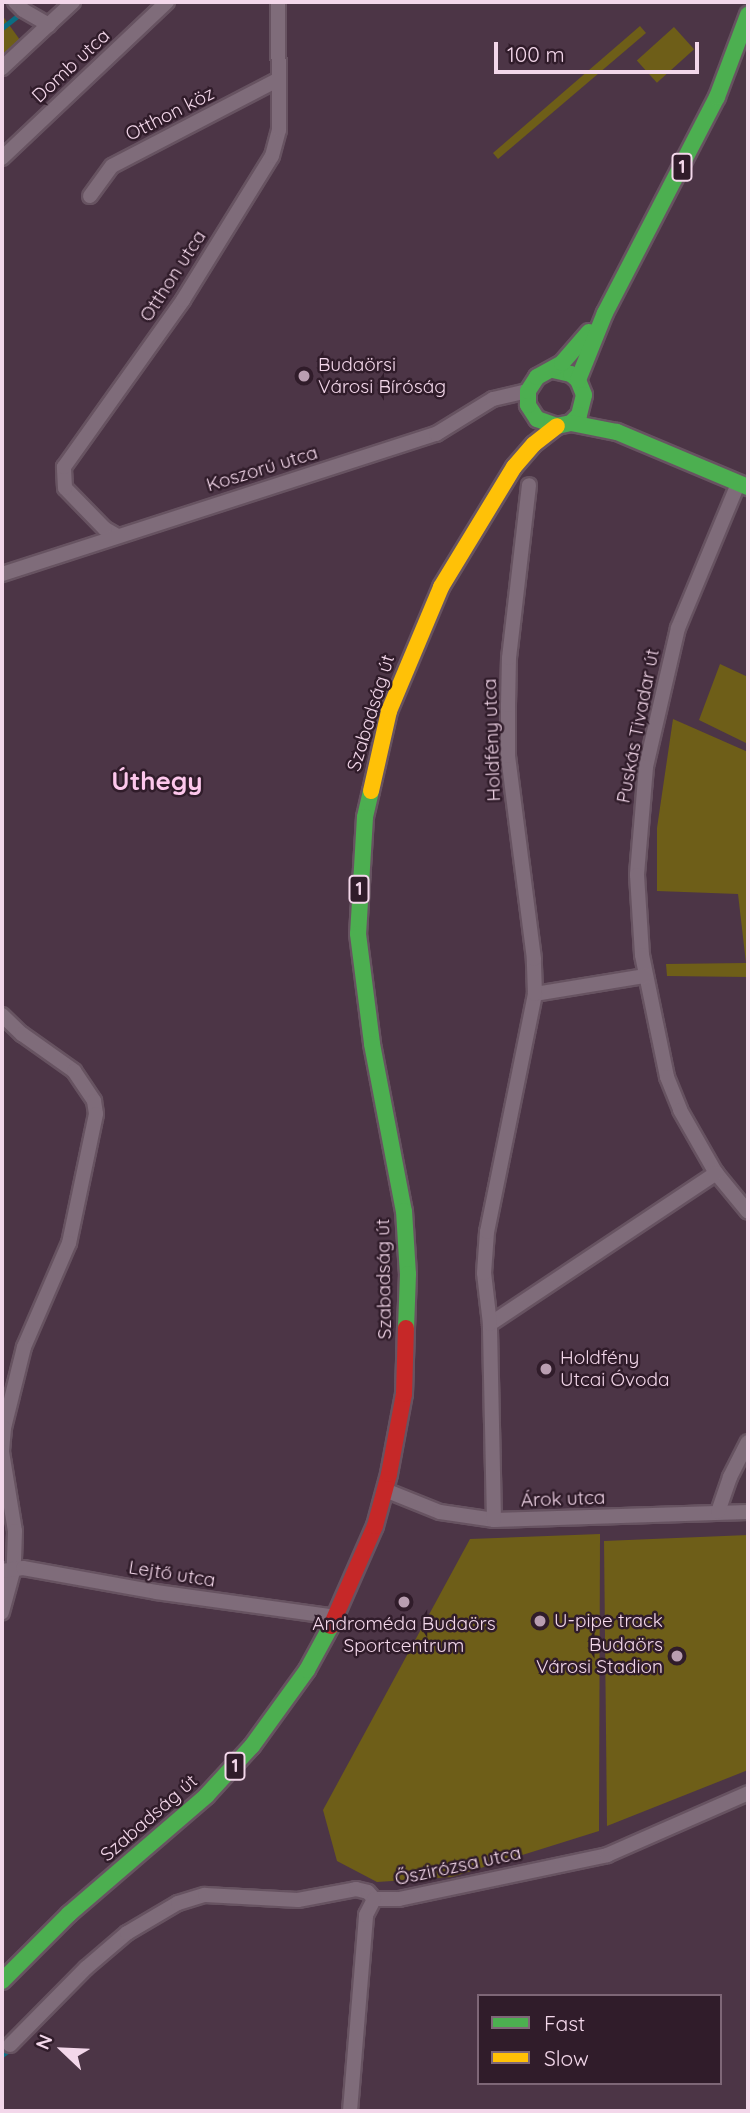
<!DOCTYPE html>
<meta charset="utf-8">
<style>
body{margin:0}
#map{position:relative;width:750px;height:2113px;overflow:hidden;background:#4c3546;font-family:Quicksand,sans-serif}
div>[style]{position:absolute}
.green>*{inset:0;background:#6e5e18;transform-origin:0 0}
.stream>*{height:4.5px;margin:-2.25px;padding:0 2.25px;transform-origin:2.25px;border-radius:2.25px;background:#0b6d82}
.roads{filter:drop-shadow(2px 0 #675361) drop-shadow(-2px 0 #675361) drop-shadow(0 2px #675361) drop-shadow(0 -2px #675361)}
.street>*{height:14px;margin:-7px;padding:0 7px;transform-origin:7px;border-radius:7px;background:#7f6c7a}
.fast>*{height:16px;margin:-8px;padding:0 8px;transform-origin:8px;border-radius:8px;background:#4caf50}
.slow>*{height:16px;margin:-8px;padding:0 8px;transform-origin:8px;border-radius:8px;background:#ffc107}
.jam>*{height:16px;margin:-8px;padding:0 8px;transform-origin:8px;border-radius:8px;background:#c62828}
.dots>*{width:19px;height:19px;translate:-50% -50%;box-sizing:border-box;border:4px solid #301c2a;border-radius:50%}
span{translate:-50% -50%;white-space:nowrap;text-align:center;line-height:1.15;-webkit-text-stroke:5px #301c2a;paint-order:stroke}
.shield-label span{padding:2px 5px;background:#301c2a;border:2px solid;border-radius:5px;-webkit-text-stroke-width:0}
.shield-label{font-size:18px;color:#f3d7ea;font-weight:700}
.street-label{font-size:19px;color:#f3d7ea}
.poi-label{font-size:19px;color:#f3d7ea}
.left{translate:0 -50%;text-align:left}
.right{translate:-100% -50%;text-align:right}
.district-label{font-size:26px;color:#fdc7ec;font-weight:700}
.frame{position:absolute;inset:0;border:4px solid #f3d7ea;pointer-events:none}
.legend{position:absolute;left:477px;top:1994px;width:245px;height:91px;box-sizing:border-box;background:#301c2a;border:2px solid #7e6777;margin:0;padding:9px 12px;list-style:none;font-size:21px;color:#f3d7ea}
.legend li{display:flex;align-items:center;gap:14px;height:35px}
.legend b{width:35px;border:2px solid #7e6777}
.north{position:absolute;left:28px;top:2015px;width:70px;height:70px;-webkit-text-stroke:5px #301c2a;paint-order:stroke;rotate:293deg;font-size:19px;font-weight:700;line-height:28px;text-align:center;color:#f3d7ea}
.north::after{content:'';display:block;margin:auto;width:24px;height:32px;background:#f3d7ea;clip-path:polygon(50% 0,100% 100%,50% 72%,0 100%)}
.scale{position:absolute;left:494px;top:42px;width:205px;height:32px;box-sizing:border-box;border:4px solid #f3d7ea;border-top:0;padding-left:9px;font-size:21px;line-height:24px;white-space:nowrap;color:#f3d7ea;-webkit-text-stroke:5px #301c2a;paint-order:stroke}
</style>
<div id="map">
<div class="green">
<i style="clip-path:polygon(2px 15px,25px 47px,2px 68px)"></i>
<i style="clip-path:polygon(640px 26px,646px 33px,498px 159px,493px 153px)"></i>
<i style="left:674px;top:27px;width:30px;height:50px;rotate:48deg"></i>
<i style="clip-path:polygon(720px 664px,748px 677px,748px 744px,699px 720px)"></i>
<i style="clip-path:polygon(673px 719px,748px 752px,748px 977px,667px 976px,666px 964px,746px 963px,738px 894px,657px 891px,657px 828px)"></i>
<i style="clip-path:polygon(600px 1534px,599px 1831px,452px 1877px,377px 1882px,337px 1861px,323px 1810px,470px 1539px)"></i>
<i style="clip-path:polygon(748px 1535px,748px 1770px,607px 1826px,604px 1541px)"></i>
</div>
<div class="stream">
<i style="left:2px;top:28px;width:23px;rotate:-38deg"></i>
<i style="left:2px;top:2055px;width:5px;rotate:-37deg"></i>
</div>
<div class="roads">
<div class="street">
<i style="left:15px;top:2px;width:11px;rotate:45deg"></i>
<i style="left:23px;top:10px;width:30px;rotate:30deg"></i>
<i style="left:2px;top:68px;width:97px;rotate:-42.9deg"></i>
<i style="left:2px;top:158px;width:227px;rotate:-43.4deg"></i>
<i style="left:90px;top:196px;width:37px;rotate:-54deg"></i>
<i style="left:112px;top:166px;width:188px;rotate:-27.5deg"></i>
<i style="left:738px;top:484px;width:156px;rotate:112.6deg"></i>
<i style="left:678px;top:628px;width:143px;rotate:103deg"></i>
<i style="left:646px;top:767px;width:108px;rotate:94.8deg"></i>
<i style="left:637px;top:875px;width:80px;rotate:86.4deg"></i>
<i style="left:642px;top:955px;width:125px;rotate:78.4deg"></i>
<i style="left:667px;top:1077px;width:35px;rotate:68deg"></i>
<i style="left:680px;top:1110px;width:73px;rotate:60.3deg"></i>
<i style="left:716px;top:1173px;width:50px;rotate:50.6deg"></i>
<i style="left:116px;top:535px;width:13px;rotate:-151deg"></i>
<i style="left:105px;top:529px;width:57px;rotate:-134.3deg"></i>
<i style="left:65px;top:488px;width:21px;rotate:-93deg"></i>
<i style="left:64px;top:467px;width:205px;rotate:-54.5deg"></i>
<i style="left:183px;top:300px;width:169px;rotate:-58.3deg"></i>
<i style="left:272px;top:156px;width:27px;rotate:-75deg"></i>
<i style="left:279px;top:130px;width:128px;rotate:-90.4deg"></i>
<i style="left:2px;top:574px;width:456px;rotate:-17.9deg"></i>
<i style="left:436px;top:434px;width:67px;rotate:-31.6deg"></i>
<i style="left:493px;top:399px;width:36px;rotate:-13deg"></i>
<i style="left:535px;top:994px;width:111px;rotate:-9.3deg"></i>
<i style="left:2px;top:1015px;width:28px;rotate:44deg"></i>
<i style="left:22px;top:1034px;width:64px;rotate:35.4deg"></i>
<i style="left:74px;top:1071px;width:36px;rotate:56deg"></i>
<i style="left:94px;top:1101px;width:13px;rotate:81deg"></i>
<i style="left:96px;top:1114px;width:132px;rotate:101.8deg"></i>
<i style="left:69px;top:1243px;width:113px;rotate:113.4deg"></i>
<i style="left:24px;top:1347px;width:83px;rotate:103.9deg"></i>
<i style="left:4px;top:1428px;width:24px;rotate:95deg"></i>
<i style="left:2px;top:1452px;width:80px;rotate:80.7deg"></i>
<i style="left:15px;top:1531px;width:37px;rotate:92deg"></i>
<i style="left:14px;top:1568px;width:46px;rotate:105.3deg"></i>
<i style="left:490px;top:1324px;width:272px;rotate:-33.7deg"></i>
<i style="left:385px;top:1490px;width:59px;rotate:21.8deg"></i>
<i style="left:440px;top:1512px;width:55px;rotate:8.4deg"></i>
<i style="left:494px;top:1520px;width:254px;rotate:-1.8deg"></i>
<i style="left:718px;top:1512px;width:37px;rotate:-71deg"></i>
<i style="left:730px;top:1477px;width:39px;rotate:-63deg"></i>
<i style="left:494px;top:1520px;width:196px;rotate:-91.2deg"></i>
<i style="left:490px;top:1324px;width:51px;rotate:-96.7deg"></i>
<i style="left:484px;top:1273px;width:41px;rotate:-85.8deg"></i>
<i style="left:487px;top:1232px;width:243px;rotate:-78.6deg"></i>
<i style="left:535px;top:994px;width:35px;rotate:-92deg"></i>
<i style="left:534px;top:959px;width:205px;rotate:-97.3deg"></i>
<i style="left:508px;top:756px;width:51px;rotate:-90deg"></i>
<i style="left:508px;top:705px;width:47px;rotate:-88.8deg"></i>
<i style="left:509px;top:658px;width:174px;rotate:-83.4deg"></i>
<i style="left:2px;top:1571px;width:21px;rotate:-8deg"></i>
<i style="left:23px;top:1568px;width:135px;rotate:10.2deg"></i>
<i style="left:156px;top:1592px;width:182px;rotate:7.9deg"></i>
<i style="left:10px;top:2045px;width:108px;rotate:-45.4deg"></i>
<i style="left:86px;top:1968px;width:54px;rotate:-40.5deg"></i>
<i style="left:127px;top:1933px;width:59px;rotate:-30.5deg"></i>
<i style="left:178px;top:1903px;width:28px;rotate:-17deg"></i>
<i style="left:205px;top:1895px;width:93px;rotate:3.1deg"></i>
<i style="left:298px;top:1900px;width:59px;rotate:-10.7deg"></i>
<i style="left:356px;top:1889px;width:12px;rotate:14deg"></i>
<i style="left:368px;top:1892px;width:9px;rotate:49deg"></i>
<i style="left:374px;top:1899px;width:25px"></i>
<i style="left:399px;top:1899px;width:213px;rotate:-11.9deg"></i>
<i style="left:607px;top:1855px;width:154px;rotate:-23.7deg"></i>
<i style="left:350px;top:2111px;width:197px;rotate:-85.3deg"></i>
<i style="left:366px;top:1915px;width:18px;rotate:-63deg"></i>
</div>
<div class="fast">
<i style="left:553px;top:370px;width:18px;rotate:13deg"></i>
<i style="left:571px;top:374px;width:9px;rotate:41deg"></i>
<i style="left:578px;top:380px;width:16px;rotate:68deg"></i>
<i style="left:584px;top:395px;width:21px;rotate:104deg"></i>
<i style="left:579px;top:415px;width:11px;rotate:135deg"></i>
<i style="left:571px;top:423px;width:14px;rotate:168deg"></i>
<i style="left:557px;top:426px;width:21px;rotate:-161deg"></i>
<i style="left:537px;top:419px;width:17px;rotate:-123deg"></i>
<i style="left:528px;top:405px;width:14px;rotate:-90deg"></i>
<i style="left:528px;top:391px;width:17px;rotate:-57deg"></i>
<i style="left:537px;top:377px;width:29px;rotate:-29deg"></i>
<i style="left:562px;top:363px;width:41px;rotate:-48.9deg"></i>
<i style="left:578px;top:380px;width:72px;rotate:-68.1deg"></i>
<i style="left:605px;top:313px;width:243px;rotate:-62.6deg"></i>
<i style="left:717px;top:97px;width:88px;rotate:-69.3deg"></i>
<i style="left:571px;top:423px;width:47px;rotate:11.1deg"></i>
<i style="left:617px;top:432px;width:142px;rotate:22.8deg"></i>
<i style="left:371px;top:791px;width:27px;rotate:103deg"></i>
<i style="left:365px;top:817px;width:117px;rotate:93.4deg"></i>
<i style="left:358px;top:934px;width:111px;rotate:82.7deg"></i>
<i style="left:372px;top:1044px;width:170px;rotate:79.2deg"></i>
<i style="left:404px;top:1211px;width:63px;rotate:86.4deg"></i>
<i style="left:408px;top:1274px;width:54px;rotate:92.1deg"></i>
<i style="left:2px;top:1981px;width:95px;rotate:-45deg"></i>
<i style="left:69px;top:1914px;width:181px;rotate:-40.7deg"></i>
<i style="left:206px;top:1796px;width:68px;rotate:-47.4deg"></i>
<i style="left:252px;top:1746px;width:94px;rotate:-54.1deg"></i>
<i style="left:307px;top:1670px;width:50px;rotate:-61.4deg"></i>
</div>
<div class="slow">
<i style="left:371px;top:791px;width:82px;rotate:-77.3deg"></i>
<i style="left:389px;top:711px;width:134px;rotate:-67.2deg"></i>
<i style="left:441px;top:587px;width:140px;rotate:-58.7deg"></i>
<i style="left:514px;top:467px;width:30px;rotate:-49deg"></i>
<i style="left:534px;top:444px;width:29px;rotate:-38deg"></i>
</div>
<div class="jam">
<i style="left:331px;top:1626px;width:109px;rotate:-66.3deg"></i>
<i style="left:375px;top:1526px;width:54px;rotate:-74.9deg"></i>
<i style="left:389px;top:1474px;width:81px;rotate:-79.4deg"></i>
<i style="left:404px;top:1394px;width:66px;rotate:-88.3deg"></i>
</div>
</div>
<div class="dots">
<i style="left:304px;top:376px;background:#b99eb1"></i>
<i style="left:546px;top:1369px;background:#b99eb1"></i>
<i style="left:404px;top:1602px;background:#b99eb1"></i>
<i style="left:540px;top:1621px;background:#b99eb1"></i>
<i style="left:677px;top:1656px;background:#b99eb1"></i>
</div>
<div class="shield-label">
<span style="left:682px;top:167px">1</span>
<span style="left:359px;top:889px">1</span>
<span style="left:235px;top:1766px">1</span>
</div>
<div class="street-label">
<span style="left:71px;top:66px;rotate:-43deg">Domb utca</span>
<span style="left:170px;top:114px;rotate:-27deg">Otthon köz</span>
<span style="left:173px;top:276px;rotate:-57deg">Otthon utca</span>
<span style="left:262px;top:469px;rotate:-17deg">Koszorú utca</span>
<span style="left:371px;top:713px;rotate:-73deg">Szabadság út</span>
<span style="left:638px;top:726px;rotate:-79deg">Puskás Tivadar út</span>
<span style="left:492px;top:740px;rotate:-92deg">Holdfény utca</span>
<span style="left:384px;top:1279px;rotate:-91deg">Szabadság út</span>
<span style="left:563px;top:1499px;rotate:-2deg">Árok utca</span>
<span style="left:172px;top:1574px;rotate:9deg">Lejtő utca</span>
<span style="left:149px;top:1818px;rotate:-41deg">Szabadság út</span>
<span style="left:458px;top:1866px;rotate:-12deg">Őszirózsa utca</span>
</div>
<div class="poi-label">
<span class="left" style="left:318px;top:376px">Budaörsi<br>Városi Bíróság</span>
<span class="left" style="left:560px;top:1369px">Holdfény<br>Utcai Óvoda</span>
<span class="left" style="left:554px;top:1621px">U-pipe track</span>
<span style="left:404px;top:1635px">Androméda Budaörs<br>Sportcentrum</span>
<span class="right" style="left:663px;top:1656px">Budaörs<br>Városi Stadion</span>
</div>
<div class="district-label">
<span style="left:157px;top:781px">Úthegy</span>
</div>
<div class="frame"></div>
<ul class="legend">
<li><b style="height:9px;background:#4caf50"></b>Fast</li>
<li><b style="height:9px;background:#ffc107"></b>Slow</li>
</ul>
<div class="north">N</div>
<div class="scale">100 m</div>
</div>
